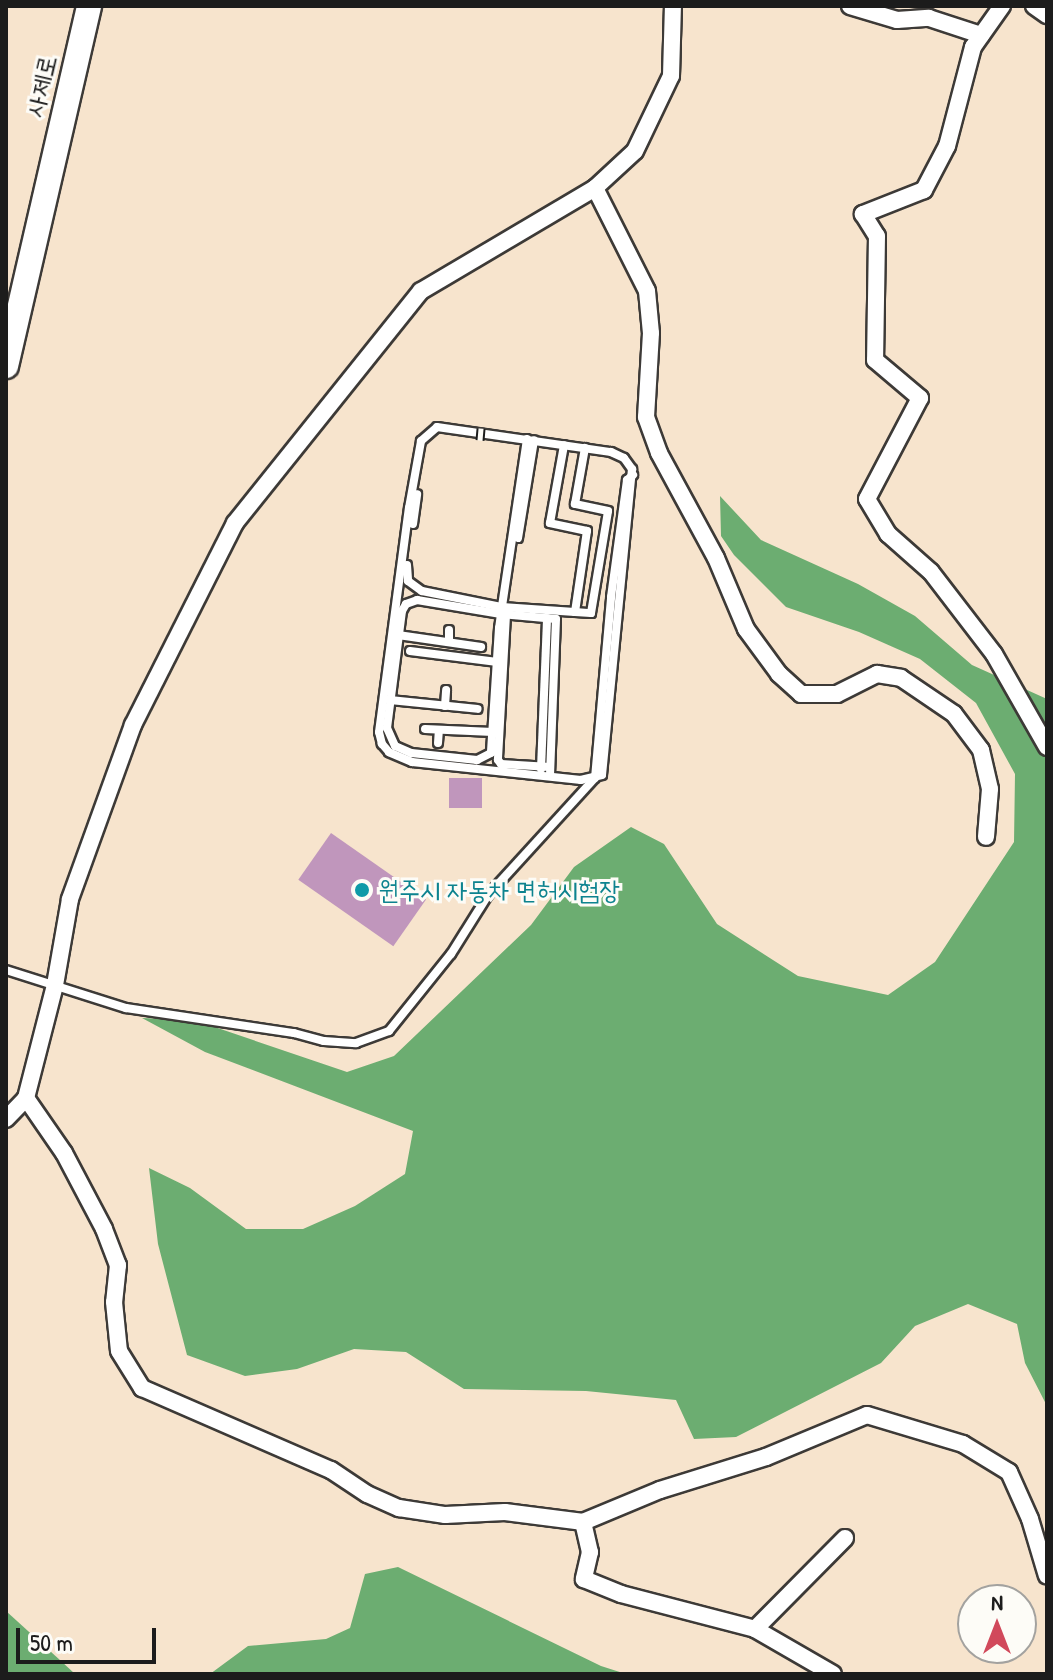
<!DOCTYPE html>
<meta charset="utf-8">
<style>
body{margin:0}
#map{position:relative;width:1053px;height:1680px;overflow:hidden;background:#f7e4cd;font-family:"Patrick Hand","Poor Story",sans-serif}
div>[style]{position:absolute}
.forest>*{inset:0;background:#6cad71}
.building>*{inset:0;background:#c096bc;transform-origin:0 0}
.roads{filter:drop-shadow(2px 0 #3d3a37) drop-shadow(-2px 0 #3d3a37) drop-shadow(0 2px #3d3a37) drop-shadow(0 -2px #3d3a37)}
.lane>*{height:8px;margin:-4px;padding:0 4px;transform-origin:4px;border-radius:4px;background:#fff}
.street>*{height:16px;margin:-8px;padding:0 8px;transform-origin:8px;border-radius:8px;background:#fff}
.secondary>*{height:24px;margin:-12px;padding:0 12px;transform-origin:12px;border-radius:12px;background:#fff}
.rail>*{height:9px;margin-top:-4.5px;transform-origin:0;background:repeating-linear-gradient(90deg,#fdfcf7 0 18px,#1c1c1c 0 36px);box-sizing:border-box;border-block:2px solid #1c1c1c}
.dots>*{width:22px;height:22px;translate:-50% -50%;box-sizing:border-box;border:4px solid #fdfcf7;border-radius:50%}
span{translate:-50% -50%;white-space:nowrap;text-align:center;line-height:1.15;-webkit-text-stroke:6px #fdfcf7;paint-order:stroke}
.street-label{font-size:26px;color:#1c1c1c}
.culture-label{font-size:26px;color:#0d838f}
.left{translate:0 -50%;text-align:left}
.frame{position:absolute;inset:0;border:8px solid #1c1c1c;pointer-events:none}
.north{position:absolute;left:957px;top:1584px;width:80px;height:80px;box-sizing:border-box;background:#fdfcf7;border:2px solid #a3a29f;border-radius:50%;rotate:0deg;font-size:22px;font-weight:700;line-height:32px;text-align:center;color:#1c1c1c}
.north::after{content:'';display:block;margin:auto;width:28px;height:36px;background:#d1495b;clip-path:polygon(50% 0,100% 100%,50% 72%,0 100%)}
.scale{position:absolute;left:16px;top:1628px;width:140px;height:36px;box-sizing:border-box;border:4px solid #1c1c1c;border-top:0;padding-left:10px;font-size:24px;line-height:28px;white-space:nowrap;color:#1c1c1c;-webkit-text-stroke:6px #fdfcf7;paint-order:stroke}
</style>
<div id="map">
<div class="forest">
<i style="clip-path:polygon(720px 496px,761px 540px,858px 584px,915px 616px,972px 665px,1047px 699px,1047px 1406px,1025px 1363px,1017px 1324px,968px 1304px,915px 1326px,881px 1363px,736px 1437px,694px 1439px,676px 1400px,586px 1391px,464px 1389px,406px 1352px,354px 1349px,297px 1369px,245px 1376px,187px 1355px,158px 1244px,149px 1168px,190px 1188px,246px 1229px,303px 1229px,355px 1206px,405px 1174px,413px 1131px,205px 1052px,142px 1018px,194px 1020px,347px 1072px,394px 1056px,531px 925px,574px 867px,631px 827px,664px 844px,717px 924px,798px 976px,888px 995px,935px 962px,1014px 842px,1015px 774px,976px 703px,920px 659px,859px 632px,786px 607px,734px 555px,721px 536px)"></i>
<i style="clip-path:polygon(398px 1567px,601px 1666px,626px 1674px,210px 1674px,248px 1646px,326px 1639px,350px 1628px,365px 1574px)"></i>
<i style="clip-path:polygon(6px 1611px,61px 1661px,75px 1674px,6px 1674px)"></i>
</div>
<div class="building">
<i style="left:449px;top:778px;width:33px;height:30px"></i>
<i style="left:331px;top:833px;width:116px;height:57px;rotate:35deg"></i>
</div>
<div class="roads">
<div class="lane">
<i style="left:437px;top:427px;width:176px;rotate:8.2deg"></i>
<i style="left:611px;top:452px;width:14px;rotate:25deg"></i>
<i style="left:624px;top:458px;width:14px;rotate:54deg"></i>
<i style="left:632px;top:469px;width:307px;rotate:95.6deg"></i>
<i style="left:602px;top:775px;width:22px;rotate:167deg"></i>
<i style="left:581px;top:780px;width:170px;rotate:-173.9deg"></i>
<i style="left:412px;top:762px;width:25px;rotate:-157deg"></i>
<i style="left:389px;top:752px;width:11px;rotate:-131deg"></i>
<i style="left:382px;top:744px;width:12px;rotate:-104deg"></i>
<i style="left:379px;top:732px;width:226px;rotate:-82.4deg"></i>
<i style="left:409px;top:508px;width:68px;rotate:-79.8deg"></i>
<i style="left:421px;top:441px;width:21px;rotate:-41deg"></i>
<i style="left:527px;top:439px;width:170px;rotate:98.5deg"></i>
<i style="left:502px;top:607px;width:21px;rotate:98deg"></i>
<i style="left:499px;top:628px;width:125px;rotate:93.7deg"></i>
<i style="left:491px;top:753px;width:16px;rotate:153deg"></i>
<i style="left:477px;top:760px;width:66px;rotate:-173.9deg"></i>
<i style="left:411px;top:753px;width:17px;rotate:-156deg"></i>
<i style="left:395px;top:746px;width:20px;rotate:-114deg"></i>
<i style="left:387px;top:728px;width:118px;rotate:-82.7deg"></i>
<i style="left:402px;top:611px;width:8px;rotate:-60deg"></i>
<i style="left:406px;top:604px;width:12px;rotate:-20deg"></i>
<i style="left:417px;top:600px;width:85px;rotate:9.5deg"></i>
<i style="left:501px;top:614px;width:55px;rotate:5.2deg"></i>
<i style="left:556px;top:619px;width:157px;rotate:92.2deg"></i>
<i style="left:413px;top:524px;width:30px;rotate:-82deg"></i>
<i style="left:518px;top:538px;width:99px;rotate:-80.7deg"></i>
<i style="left:407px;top:565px;width:16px;rotate:86deg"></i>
<i style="left:408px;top:581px;width:17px;rotate:36deg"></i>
<i style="left:422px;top:591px;width:82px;rotate:11.3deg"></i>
<i style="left:502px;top:607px;width:73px;rotate:3.9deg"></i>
<i style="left:575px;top:612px;width:82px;rotate:-81.6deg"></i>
<i style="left:587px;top:531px;width:38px;rotate:-168deg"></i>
<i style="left:550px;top:523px;width:79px;rotate:-79.8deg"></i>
<i style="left:575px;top:612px;width:16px;rotate:4deg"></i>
<i style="left:591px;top:613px;width:103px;rotate:-80.5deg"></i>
<i style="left:608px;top:511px;width:34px;rotate:-168deg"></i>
<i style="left:575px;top:504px;width:57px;rotate:-79.9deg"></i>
<i style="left:506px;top:615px;width:145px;rotate:93.2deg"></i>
<i style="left:498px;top:760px;width:5px;rotate:53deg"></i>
<i style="left:501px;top:764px;width:49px;rotate:3.5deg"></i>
<i style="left:398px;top:635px;width:84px;rotate:8.2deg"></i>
<i style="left:449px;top:642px;width:12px;rotate:-90deg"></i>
<i style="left:410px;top:651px;width:88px;rotate:7.2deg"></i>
<i style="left:390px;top:700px;width:88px;rotate:5.8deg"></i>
<i style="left:445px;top:706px;width:16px;rotate:-86deg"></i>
<i style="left:425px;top:729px;width:68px;rotate:2.5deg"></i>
<i style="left:438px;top:743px;width:13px;rotate:-86deg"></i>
<i style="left:541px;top:769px;width:151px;rotate:-87.7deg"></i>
<i style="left:6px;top:970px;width:126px;rotate:17.6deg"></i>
<i style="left:126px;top:1008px;width:170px;rotate:8.5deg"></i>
<i style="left:294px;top:1033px;width:31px;rotate:15deg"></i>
<i style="left:324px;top:1041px;width:32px;rotate:4deg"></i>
<i style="left:356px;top:1043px;width:35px;rotate:-20deg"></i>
<i style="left:389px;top:1031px;width:99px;rotate:-51.2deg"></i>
<i style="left:451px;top:954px;width:70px;rotate:-57.9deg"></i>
<i style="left:488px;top:895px;width:159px;rotate:-47.6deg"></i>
<i style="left:595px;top:778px;width:182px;rotate:-84.9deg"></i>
<i style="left:611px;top:597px;width:118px;rotate:-82.2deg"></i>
<i style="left:627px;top:480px;width:8px;rotate:-40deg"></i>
</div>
<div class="street">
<i style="left:850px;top:6px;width:49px;rotate:16.6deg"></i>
<i style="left:897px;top:20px;width:32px;rotate:-4deg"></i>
<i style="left:929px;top:18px;width:55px;rotate:18.1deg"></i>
<i style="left:1002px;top:6px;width:50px;rotate:125.3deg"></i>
<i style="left:973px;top:47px;width:102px;rotate:104.7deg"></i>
<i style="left:947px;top:146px;width:50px;rotate:117.6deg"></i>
<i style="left:924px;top:190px;width:66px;rotate:158.5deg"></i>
<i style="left:863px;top:214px;width:26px;rotate:58deg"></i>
<i style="left:877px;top:236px;width:124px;rotate:90.9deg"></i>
<i style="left:875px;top:360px;width:59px;rotate:40.2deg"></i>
<i style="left:920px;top:398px;width:114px;rotate:117.7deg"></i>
<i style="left:867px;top:499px;width:41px;rotate:59deg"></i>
<i style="left:888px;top:534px;width:57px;rotate:41.5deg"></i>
<i style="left:931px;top:572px;width:103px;rotate:52.5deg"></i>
<i style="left:994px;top:654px;width:107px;rotate:60.3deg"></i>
<i style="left:1034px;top:6px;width:16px;rotate:35deg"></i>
<i style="left:595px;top:188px;width:115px;rotate:63.2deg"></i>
<i style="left:647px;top:291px;width:42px;rotate:84.6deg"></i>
<i style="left:651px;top:333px;width:84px;rotate:93.4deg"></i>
<i style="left:646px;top:417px;width:38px;rotate:70deg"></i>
<i style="left:659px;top:453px;width:119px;rotate:61.5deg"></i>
<i style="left:716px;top:558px;width:77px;rotate:67.1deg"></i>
<i style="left:746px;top:629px;width:56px;rotate:53.7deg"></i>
<i style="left:779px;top:674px;width:30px;rotate:42deg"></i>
<i style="left:801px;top:694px;width:36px"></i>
<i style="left:837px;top:694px;width:45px;rotate:-26.6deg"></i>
<i style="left:877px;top:674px;width:24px;rotate:9deg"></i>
<i style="left:901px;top:678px;width:64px;rotate:34.2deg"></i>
<i style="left:954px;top:714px;width:45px;rotate:53.1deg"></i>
<i style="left:981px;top:750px;width:40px;rotate:77deg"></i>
<i style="left:990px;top:789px;width:48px;rotate:94.8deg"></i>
<i style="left:26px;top:1098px;width:67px;rotate:55.4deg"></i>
<i style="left:64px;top:1153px;width:86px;rotate:62.2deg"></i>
<i style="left:104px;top:1229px;width:39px;rotate:69deg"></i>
<i style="left:118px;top:1265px;width:37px;rotate:96deg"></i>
<i style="left:114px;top:1302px;width:49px;rotate:84.2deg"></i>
<i style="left:119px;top:1351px;width:44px;rotate:58.1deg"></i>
<i style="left:142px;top:1388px;width:206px;rotate:23.5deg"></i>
<i style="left:331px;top:1470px;width:43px;rotate:33.7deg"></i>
<i style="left:367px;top:1494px;width:35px;rotate:24deg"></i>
<i style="left:399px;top:1508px;width:47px;rotate:8.7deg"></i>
<i style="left:445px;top:1515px;width:60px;rotate:-2.9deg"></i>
<i style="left:505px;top:1512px;width:79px;rotate:7.3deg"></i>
<i style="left:583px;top:1522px;width:83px;rotate:-22.6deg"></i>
<i style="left:660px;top:1490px;width:111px;rotate:-17.3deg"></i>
<i style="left:766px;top:1457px;width:109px;rotate:-22.6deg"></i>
<i style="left:867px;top:1415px;width:100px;rotate:16.8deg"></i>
<i style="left:963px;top:1444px;width:54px;rotate:31.3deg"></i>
<i style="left:1009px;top:1472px;width:51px;rotate:65.9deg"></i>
<i style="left:1030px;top:1519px;width:59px;rotate:73.4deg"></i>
<i style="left:6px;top:1119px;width:29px;rotate:-46deg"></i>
<i style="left:26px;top:1098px;width:117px;rotate:-75.6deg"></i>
<i style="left:55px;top:985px;width:87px;rotate:-80.1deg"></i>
<i style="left:70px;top:899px;width:185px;rotate:-70.1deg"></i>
<i style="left:133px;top:725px;width:226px;rotate:-63.2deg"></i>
<i style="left:235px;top:523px;width:297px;rotate:-51.3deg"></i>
<i style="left:421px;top:291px;width:202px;rotate:-30.6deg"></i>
<i style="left:595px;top:188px;width:54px;rotate:-42.8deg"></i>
<i style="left:635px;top:151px;width:83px;rotate:-64.4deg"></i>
<i style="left:671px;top:76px;width:70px;rotate:-88.4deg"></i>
<i style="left:583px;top:1522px;width:31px;rotate:77deg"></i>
<i style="left:590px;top:1552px;width:28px;rotate:103deg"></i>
<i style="left:584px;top:1579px;width:40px;rotate:22deg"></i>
<i style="left:621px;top:1594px;width:138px;rotate:14.6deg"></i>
<i style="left:755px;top:1629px;width:90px;rotate:30deg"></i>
<i style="left:755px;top:1629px;width:128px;rotate:-45.3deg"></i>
</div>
<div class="secondary">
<i style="left:6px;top:366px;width:369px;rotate:-77deg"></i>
</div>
</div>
<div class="rail">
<i style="left:480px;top:440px;width:12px;rotate:-85deg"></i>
</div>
<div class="dots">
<i style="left:362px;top:890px;background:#0f9aa8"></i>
</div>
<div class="street-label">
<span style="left:41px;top:86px;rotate:-77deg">사제로</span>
</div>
<div class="culture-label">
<span class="left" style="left:378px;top:890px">원주시 자동차 면허시험장</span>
</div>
<div class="frame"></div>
<div class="north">N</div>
<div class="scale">50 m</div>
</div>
